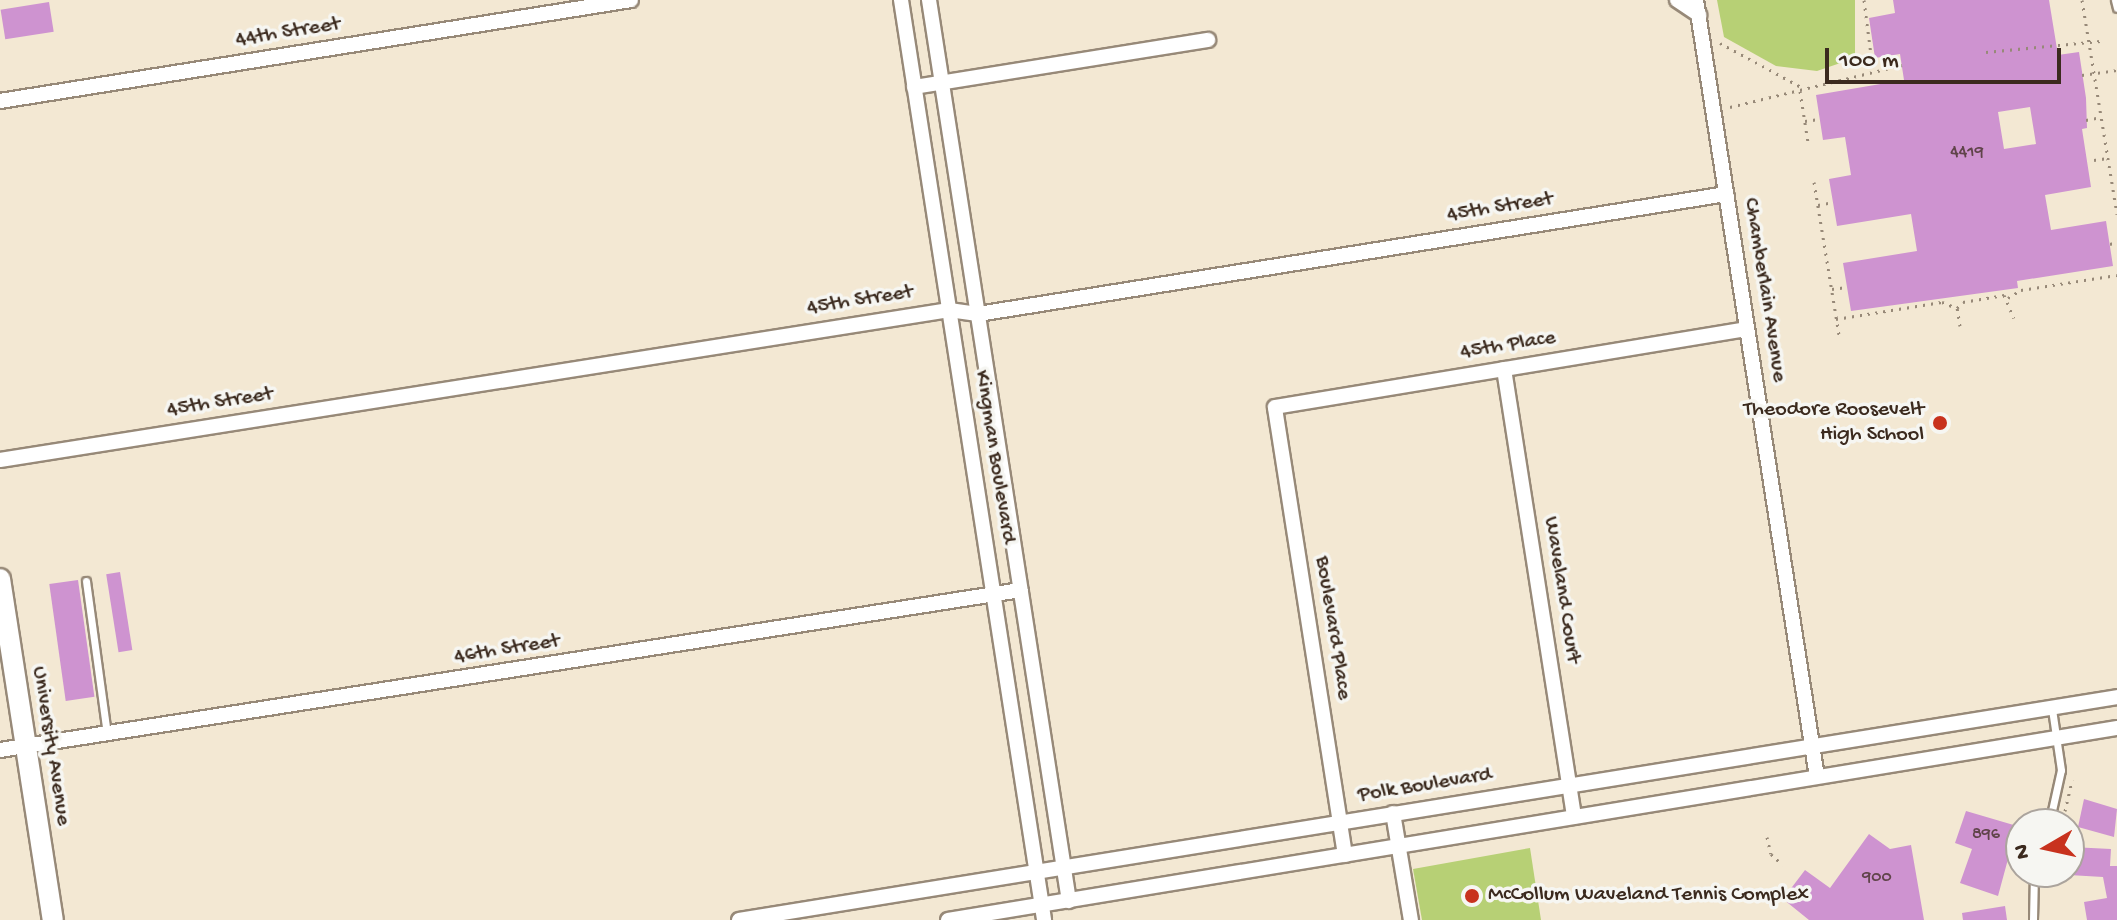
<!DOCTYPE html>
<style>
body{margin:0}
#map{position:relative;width:2117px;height:920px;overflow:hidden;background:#f3e8d3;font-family:"Gochi Hand",sans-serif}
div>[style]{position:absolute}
.green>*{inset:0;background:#b7d075}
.building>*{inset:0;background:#ce93d0;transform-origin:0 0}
.path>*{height:3px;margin-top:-1.5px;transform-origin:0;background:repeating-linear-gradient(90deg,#978978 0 2px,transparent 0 8px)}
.roads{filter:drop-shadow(2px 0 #978978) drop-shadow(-2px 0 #978978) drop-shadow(0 2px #978978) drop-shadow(0 -2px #978978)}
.service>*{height:7px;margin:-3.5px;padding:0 3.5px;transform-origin:3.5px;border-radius:3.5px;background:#fff}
.minor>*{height:14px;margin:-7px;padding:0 7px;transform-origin:7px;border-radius:7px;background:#fff}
.secondary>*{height:20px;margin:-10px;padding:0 10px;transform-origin:10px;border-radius:10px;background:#fff}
.dots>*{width:22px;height:22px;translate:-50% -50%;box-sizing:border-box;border:4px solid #f6f6f2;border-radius:50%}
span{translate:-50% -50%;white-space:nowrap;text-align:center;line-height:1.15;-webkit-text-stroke:7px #f6f6f2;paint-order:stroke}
.number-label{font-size:18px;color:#60444a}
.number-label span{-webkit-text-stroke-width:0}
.street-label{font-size:22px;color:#3b2a1e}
.poi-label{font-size:22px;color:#3b2a1e}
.right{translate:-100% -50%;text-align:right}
.left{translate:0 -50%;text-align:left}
.north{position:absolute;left:2005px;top:808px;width:80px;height:80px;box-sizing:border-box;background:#f6f6f2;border:2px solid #aba49d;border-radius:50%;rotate:261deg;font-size:22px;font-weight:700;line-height:32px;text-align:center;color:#3b2a1e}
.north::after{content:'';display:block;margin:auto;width:28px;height:36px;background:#c8321e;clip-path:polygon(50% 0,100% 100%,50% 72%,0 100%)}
.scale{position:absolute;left:1825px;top:48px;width:236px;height:36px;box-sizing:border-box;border:4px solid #3b2a1e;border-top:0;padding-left:10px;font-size:24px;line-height:28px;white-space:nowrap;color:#3b2a1e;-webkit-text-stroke:6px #f6f6f2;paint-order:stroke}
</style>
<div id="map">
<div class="green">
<i style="clip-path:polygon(1717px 0,1855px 0,1855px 58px,1817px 71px,1776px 66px,1724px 37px)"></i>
<i style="clip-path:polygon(1530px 848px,1541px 920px,1422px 920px,1413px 869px)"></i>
</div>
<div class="building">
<i style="clip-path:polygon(evenodd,1893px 0,2049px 0,2058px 55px,2079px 52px,2086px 98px,2087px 128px,2082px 129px,2091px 187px,2045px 195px,2051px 230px,2106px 221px,2113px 266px,2017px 281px,2018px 288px,1851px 311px,1843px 263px,1917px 251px,1911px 214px,1837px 226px,1829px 179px,1851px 175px,1845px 137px,1823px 140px,1816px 95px,1904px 80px,1900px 54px,1875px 58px,1869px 18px,1895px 13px,1893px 0,2030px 107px,2036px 144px,2004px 149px,1998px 112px,2030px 107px)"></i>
<i style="left:49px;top:2px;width:30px;height:49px;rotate:81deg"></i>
<i style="left:120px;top:572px;width:79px;height:14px;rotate:81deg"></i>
<i style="left:78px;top:580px;width:118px;height:29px;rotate:82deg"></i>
<i style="clip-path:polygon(2084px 799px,2117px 809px,2114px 837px,2078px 827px)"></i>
<i style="clip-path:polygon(1966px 811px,2017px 826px,1998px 896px,1960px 883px,1972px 849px,1955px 843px)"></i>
<i style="clip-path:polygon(1869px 834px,1890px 849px,1911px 845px,1924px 920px,1809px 920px,1783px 899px,1805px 870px,1830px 888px)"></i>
<i style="clip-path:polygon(2071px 847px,2111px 849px,2110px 866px,2117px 866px,2117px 920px,2087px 920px,2084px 902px,2107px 898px,2103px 877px,2069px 875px)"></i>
<i style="clip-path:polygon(2005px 906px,2007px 920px,1963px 920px,1962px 913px)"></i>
</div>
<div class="path">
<i style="left:1864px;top:0;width:71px;rotate:82.7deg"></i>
<i style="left:2082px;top:0;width:217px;rotate:80.7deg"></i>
<i style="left:1720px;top:43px;width:92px;rotate:28.5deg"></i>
<i style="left:1986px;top:52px;width:115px;rotate:-5.5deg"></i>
<i style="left:2082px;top:75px;width:35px;rotate:-8deg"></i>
<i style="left:1800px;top:91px;width:52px;rotate:81.1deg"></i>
<i style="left:1730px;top:107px;width:177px;rotate:-13.7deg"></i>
<i style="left:2086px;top:120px;width:15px;rotate:-11deg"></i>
<i style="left:1805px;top:121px;width:14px;rotate:-8deg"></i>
<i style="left:2094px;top:160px;width:14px;rotate:-8deg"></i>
<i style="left:1814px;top:182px;width:155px;rotate:80.7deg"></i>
<i style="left:1818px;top:205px;width:15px;rotate:-11deg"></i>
<i style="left:2110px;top:244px;width:7px;rotate:-16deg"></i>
<i style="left:1832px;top:289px;width:15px;rotate:-8deg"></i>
<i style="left:2008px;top:298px;width:15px;rotate:-32deg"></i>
<i style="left:2021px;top:290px;width:97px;rotate:-8.9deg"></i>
<i style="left:1836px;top:319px;width:107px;rotate:-9.1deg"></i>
<i style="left:1942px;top:302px;width:16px;rotate:22deg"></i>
<i style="left:1960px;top:326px;width:18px;rotate:-99deg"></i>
<i style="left:1957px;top:308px;width:8px;rotate:-45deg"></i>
<i style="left:1963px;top:302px;width:42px;rotate:-9.7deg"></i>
<i style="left:2004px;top:295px;width:25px;rotate:67deg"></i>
<i style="left:2065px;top:811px;width:32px;rotate:-77deg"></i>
<i style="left:1767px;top:837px;width:17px;rotate:77deg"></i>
<i style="left:1771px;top:854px;width:16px;rotate:43deg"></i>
</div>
<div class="roads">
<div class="service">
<i style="left:2115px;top:0;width:8px;rotate:76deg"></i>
<i style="left:86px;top:581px;width:154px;rotate:82.2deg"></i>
<i style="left:2049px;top:824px;width:55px;rotate:-77.5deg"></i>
<i style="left:2061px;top:770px;width:62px;rotate:-98.4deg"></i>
<i style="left:2033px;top:920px;width:48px;rotate:-88.8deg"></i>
</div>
<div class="minor">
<i style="left:901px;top:0;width:931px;rotate:81.16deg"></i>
<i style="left:929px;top:0;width:912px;rotate:81.17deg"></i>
<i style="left:1677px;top:0;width:27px;rotate:34deg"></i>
<i style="left:1696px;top:0;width:786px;rotate:81.15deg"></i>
<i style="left:914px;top:87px;width:298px;rotate:-9.1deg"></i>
<i style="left:0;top:101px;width:639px;rotate:-9.09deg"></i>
<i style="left:1504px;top:369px;width:453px;rotate:81.1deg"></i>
<i style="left:0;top:460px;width:961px;rotate:-8.98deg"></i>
<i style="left:949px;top:310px;width:29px;rotate:8deg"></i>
<i style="left:978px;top:314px;width:758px;rotate:-9.11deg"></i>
<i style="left:0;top:750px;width:1033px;rotate:-8.91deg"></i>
<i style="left:1393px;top:813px;width:109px;rotate:80.5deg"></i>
<i style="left:1345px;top:855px;width:453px;rotate:-98.9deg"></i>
<i style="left:1275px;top:407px;width:478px;rotate:-9.4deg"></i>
<i style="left:739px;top:920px;width:1396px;rotate:-9.19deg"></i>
<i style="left:948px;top:920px;width:1185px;rotate:-9.33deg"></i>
</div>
<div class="secondary">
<i style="left:0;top:579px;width:345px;rotate:81.2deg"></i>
</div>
</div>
<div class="dots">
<i style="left:1940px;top:423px;background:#c8321e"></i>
<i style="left:1472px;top:896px;background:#c8321e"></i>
</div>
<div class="number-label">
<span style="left:1967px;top:153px">4419</span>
<span style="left:1986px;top:835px">896</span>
<span style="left:1877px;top:878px">900</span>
</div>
<div class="street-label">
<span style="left:288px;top:33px;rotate:-9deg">44th Street</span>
<span style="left:1500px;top:208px;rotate:-9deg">45th Street</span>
<span style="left:1764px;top:290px;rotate:81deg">Chamberlain Avenue</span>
<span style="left:860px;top:301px;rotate:-9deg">45th Street</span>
<span style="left:1508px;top:346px;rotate:-9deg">45th Place</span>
<span style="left:220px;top:403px;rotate:-9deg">45th Street</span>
<span style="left:994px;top:457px;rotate:81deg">Kingman Boulevard</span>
<span style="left:1561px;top:590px;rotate:81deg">Waveland Court</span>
<span style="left:1332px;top:628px;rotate:81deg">Boulevard Place</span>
<span style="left:507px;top:650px;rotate:-9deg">46th Street</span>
<span style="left:50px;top:746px;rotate:81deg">University Avenue</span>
<span style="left:1425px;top:786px;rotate:-9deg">Polk Boulevard</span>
</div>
<div class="poi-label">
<span class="right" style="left:1924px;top:423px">Theodore Roosevelt<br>High School</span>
<span class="left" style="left:1488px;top:896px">McCollum Waveland Tennis Complex</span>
</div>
<div class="north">N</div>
<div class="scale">100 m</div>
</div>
